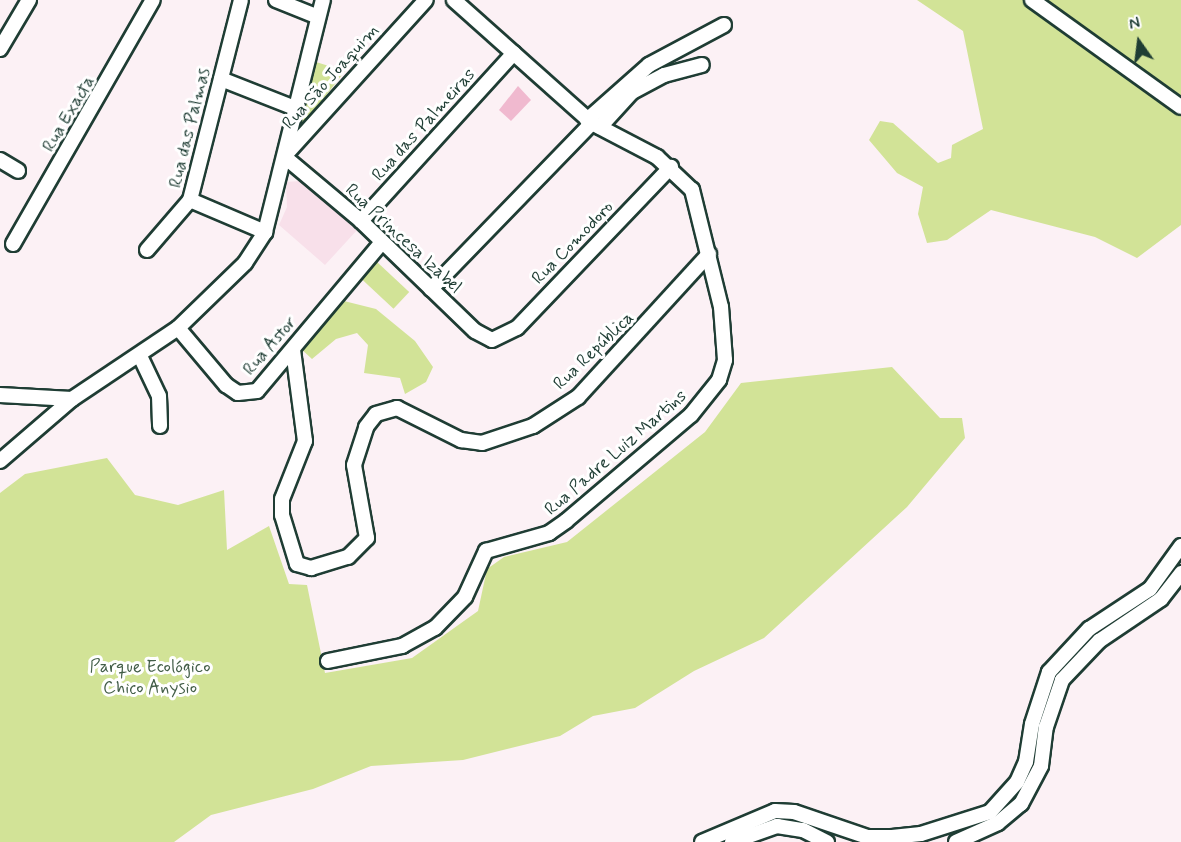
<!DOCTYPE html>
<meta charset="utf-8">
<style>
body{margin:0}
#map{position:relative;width:1181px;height:842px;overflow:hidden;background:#fcf1f5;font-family:Mynerve,sans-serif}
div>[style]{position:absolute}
.built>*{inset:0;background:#f8e0ea}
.green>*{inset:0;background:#d2e397;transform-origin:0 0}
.building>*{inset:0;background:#f0b9cf}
.roads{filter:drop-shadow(2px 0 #1f3d34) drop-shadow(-2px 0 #1f3d34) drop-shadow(0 2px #1f3d34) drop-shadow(0 -2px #1f3d34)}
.minor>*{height:14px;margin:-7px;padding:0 7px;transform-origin:7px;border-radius:7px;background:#fff}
span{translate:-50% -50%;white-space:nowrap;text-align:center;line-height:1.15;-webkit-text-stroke:6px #fff;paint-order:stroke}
.street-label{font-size:18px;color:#1f3d34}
.park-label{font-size:18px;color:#435e48}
.north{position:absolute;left:1109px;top:12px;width:60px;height:60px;-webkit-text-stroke:4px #fff;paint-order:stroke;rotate:346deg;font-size:16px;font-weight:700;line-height:24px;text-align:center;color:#1f3d34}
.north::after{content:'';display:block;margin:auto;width:21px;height:27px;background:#1f3d34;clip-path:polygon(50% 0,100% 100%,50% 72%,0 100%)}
</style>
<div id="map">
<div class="built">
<i style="clip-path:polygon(300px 181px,358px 229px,325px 265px,279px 225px,287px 207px,286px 182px)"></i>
</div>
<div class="green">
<i style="clip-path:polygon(917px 0,1181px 0,1181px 225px,1137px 258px,1095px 237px,991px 210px,947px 240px,927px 243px,918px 214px,923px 187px,897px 173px,869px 140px,880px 121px,893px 123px,938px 163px,951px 158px,952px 145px,983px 129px,963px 31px)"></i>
<i style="clip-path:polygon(316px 62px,345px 71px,296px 134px)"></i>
<i style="left:377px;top:262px;width:44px;height:23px;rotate:43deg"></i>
<i style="clip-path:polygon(344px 301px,376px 309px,415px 341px,433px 367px,426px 382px,405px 394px,400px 378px,364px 373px,368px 345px,357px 333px,336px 339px,312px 359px,300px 348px)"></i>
<i style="clip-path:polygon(892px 367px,940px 418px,962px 418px,965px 438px,907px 507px,764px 638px,694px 671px,635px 708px,593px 716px,560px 736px,463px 760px,371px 766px,313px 789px,211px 815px,174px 842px,0 842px,0 493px,25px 474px,107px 458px,135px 495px,178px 505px,224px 490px,227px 550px,269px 526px,289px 584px,307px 585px,325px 673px,412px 658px,478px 611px,487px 569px,504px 557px,567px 542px,705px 432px,741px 383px)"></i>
</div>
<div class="building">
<i style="clip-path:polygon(518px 86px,531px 100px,511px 121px,499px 110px)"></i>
</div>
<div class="roads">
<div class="minor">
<i style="left:276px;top:0;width:45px;rotate:22deg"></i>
<i style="left:1032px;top:0;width:183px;rotate:35.7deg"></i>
<i style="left:0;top:49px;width:57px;rotate:-59.4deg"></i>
<i style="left:221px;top:79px;width:82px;rotate:21.5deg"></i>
<i style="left:587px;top:120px;width:83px;rotate:-41.6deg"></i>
<i style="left:649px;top:65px;width:85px;rotate:-28.1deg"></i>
<i style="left:600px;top:127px;width:47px;rotate:-47.6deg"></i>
<i style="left:632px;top:92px;width:36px;rotate:-28deg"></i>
<i style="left:664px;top:75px;width:39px;rotate:-15deg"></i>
<i style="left:288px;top:152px;width:205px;rotate:-47.8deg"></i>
<i style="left:286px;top:158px;width:98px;rotate:40deg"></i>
<i style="left:361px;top:221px;width:158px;rotate:44deg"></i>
<i style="left:475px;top:331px;width:19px;rotate:28deg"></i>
<i style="left:492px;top:340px;width:28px;rotate:-26deg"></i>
<i style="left:517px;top:328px;width:223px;rotate:-46.3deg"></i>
<i style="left:0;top:160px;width:21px;rotate:31deg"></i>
<i style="left:190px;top:200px;width:82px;rotate:23.1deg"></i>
<i style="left:361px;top:221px;width:227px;rotate:-47.7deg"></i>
<i style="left:13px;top:244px;width:281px;rotate:-60.2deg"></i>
<i style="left:147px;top:250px;width:66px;rotate:-49.3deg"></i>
<i style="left:190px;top:200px;width:206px;rotate:-75.7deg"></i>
<i style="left:431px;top:289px;width:231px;rotate:-45.9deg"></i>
<i style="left:178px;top:328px;width:75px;rotate:49.9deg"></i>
<i style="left:226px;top:385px;width:14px;rotate:34deg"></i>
<i style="left:238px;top:393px;width:19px;rotate:-6deg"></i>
<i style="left:257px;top:391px;width:193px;rotate:-50deg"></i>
<i style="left:293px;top:350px;width:92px;rotate:82.5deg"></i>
<i style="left:305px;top:441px;width:62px;rotate:111.6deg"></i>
<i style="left:282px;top:499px;width:16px;rotate:90deg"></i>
<i style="left:282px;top:515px;width:51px;rotate:73deg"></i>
<i style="left:297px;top:564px;width:15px;rotate:16deg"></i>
<i style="left:311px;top:568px;width:39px;rotate:-17deg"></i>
<i style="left:348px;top:557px;width:27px;rotate:-45deg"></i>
<i style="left:367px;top:538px;width:74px;rotate:-100.1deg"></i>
<i style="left:354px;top:465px;width:40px;rotate:-72deg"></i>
<i style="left:366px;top:427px;width:16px;rotate:-52deg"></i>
<i style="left:376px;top:414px;width:22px;rotate:-16deg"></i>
<i style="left:397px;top:408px;width:72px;rotate:26.6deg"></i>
<i style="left:461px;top:440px;width:21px;rotate:8deg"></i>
<i style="left:482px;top:443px;width:54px;rotate:-18.4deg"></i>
<i style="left:533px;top:426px;width:54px;rotate:-32.8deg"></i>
<i style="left:578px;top:397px;width:194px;rotate:-47.5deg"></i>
<i style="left:140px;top:356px;width:44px;rotate:64.6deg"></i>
<i style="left:159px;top:396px;width:30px;rotate:88deg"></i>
<i style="left:0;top:395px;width:72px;rotate:3.2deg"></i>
<i style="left:0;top:461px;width:95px;rotate:-40.7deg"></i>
<i style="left:72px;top:399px;width:128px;rotate:-33.8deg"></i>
<i style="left:178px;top:328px;width:93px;rotate:-44.1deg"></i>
<i style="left:245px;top:263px;width:37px;rotate:-57deg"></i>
<i style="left:265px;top:232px;width:239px;rotate:-76deg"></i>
<i style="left:328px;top:661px;width:76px;rotate:-11.5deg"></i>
<i style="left:402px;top:646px;width:38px;rotate:-29deg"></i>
<i style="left:435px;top:628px;width:43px;rotate:-45.9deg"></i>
<i style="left:465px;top:597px;width:51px;rotate:-65.5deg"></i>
<i style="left:486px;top:551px;width:66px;rotate:-15.9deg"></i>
<i style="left:549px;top:533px;width:21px;rotate:-35deg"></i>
<i style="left:566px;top:521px;width:164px;rotate:-40.3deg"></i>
<i style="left:691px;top:415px;width:45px;rotate:-51.3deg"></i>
<i style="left:719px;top:380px;width:21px;rotate:-73deg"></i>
<i style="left:725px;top:360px;width:53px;rotate:-94.3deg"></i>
<i style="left:721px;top:307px;width:121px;rotate:-103.9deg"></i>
<i style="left:692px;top:190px;width:48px;rotate:-136.7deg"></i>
<i style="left:657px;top:157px;width:73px;rotate:-152.4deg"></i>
<i style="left:592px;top:123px;width:185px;rotate:-138.3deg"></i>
<i style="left:702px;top:842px;width:79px;rotate:-23deg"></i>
<i style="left:775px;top:811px;width:19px;rotate:3deg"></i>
<i style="left:794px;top:812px;width:78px;rotate:18.7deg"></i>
<i style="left:868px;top:837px;width:24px"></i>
<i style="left:892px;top:837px;width:29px;rotate:-6deg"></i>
<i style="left:921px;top:834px;width:72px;rotate:-17.7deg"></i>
<i style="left:990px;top:812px;width:40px;rotate:-48deg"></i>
<i style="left:1017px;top:782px;width:22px;rotate:-66deg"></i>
<i style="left:1026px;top:762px;width:38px;rotate:-81deg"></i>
<i style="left:1032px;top:724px;width:55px;rotate:-71.9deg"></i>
<i style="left:1049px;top:672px;width:59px;rotate:-47.1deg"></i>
<i style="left:1089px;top:629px;width:73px;rotate:-33.3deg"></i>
<i style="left:1150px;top:589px;width:53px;rotate:-54.2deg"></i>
<i style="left:732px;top:842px;width:48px;rotate:-19.6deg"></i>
<i style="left:777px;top:826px;width:26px;rotate:9deg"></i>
<i style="left:803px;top:830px;width:27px;rotate:27deg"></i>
<i style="left:956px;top:842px;width:46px;rotate:-24.3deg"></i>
<i style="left:998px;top:823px;width:30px;rotate:-40deg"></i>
<i style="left:1021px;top:804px;width:43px;rotate:-62.2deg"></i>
<i style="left:1041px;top:766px;width:39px;rotate:-83deg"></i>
<i style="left:1046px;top:727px;width:50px;rotate:-71.2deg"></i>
<i style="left:1062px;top:680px;width:54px;rotate:-46.5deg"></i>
<i style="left:1099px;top:641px;width:75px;rotate:-34.1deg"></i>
<i style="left:1161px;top:599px;width:33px;rotate:-52deg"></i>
</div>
</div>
<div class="street-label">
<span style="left:331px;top:77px;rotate:-48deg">Rua São Joaquim</span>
<span style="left:69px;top:114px;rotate:-59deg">Rua Exacta</span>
<span style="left:424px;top:125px;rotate:-48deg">Rua das Palmeiras</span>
<span style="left:190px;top:128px;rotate:-76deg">Rua das Palmas</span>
<span style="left:403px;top:239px;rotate:43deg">Rua Princesa Izabel</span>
<span style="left:573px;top:243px;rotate:-46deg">Rua Comodoro</span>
<span style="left:270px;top:346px;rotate:-49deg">Rua Astor</span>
<span style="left:594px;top:351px;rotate:-44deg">Rua República</span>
<span style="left:616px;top:453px;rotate:-41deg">Rua Padre Luiz Martins</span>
</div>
<div class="park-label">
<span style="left:150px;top:678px">Parque Ecológico<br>Chico Anysio</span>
</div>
<div class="north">N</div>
</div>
